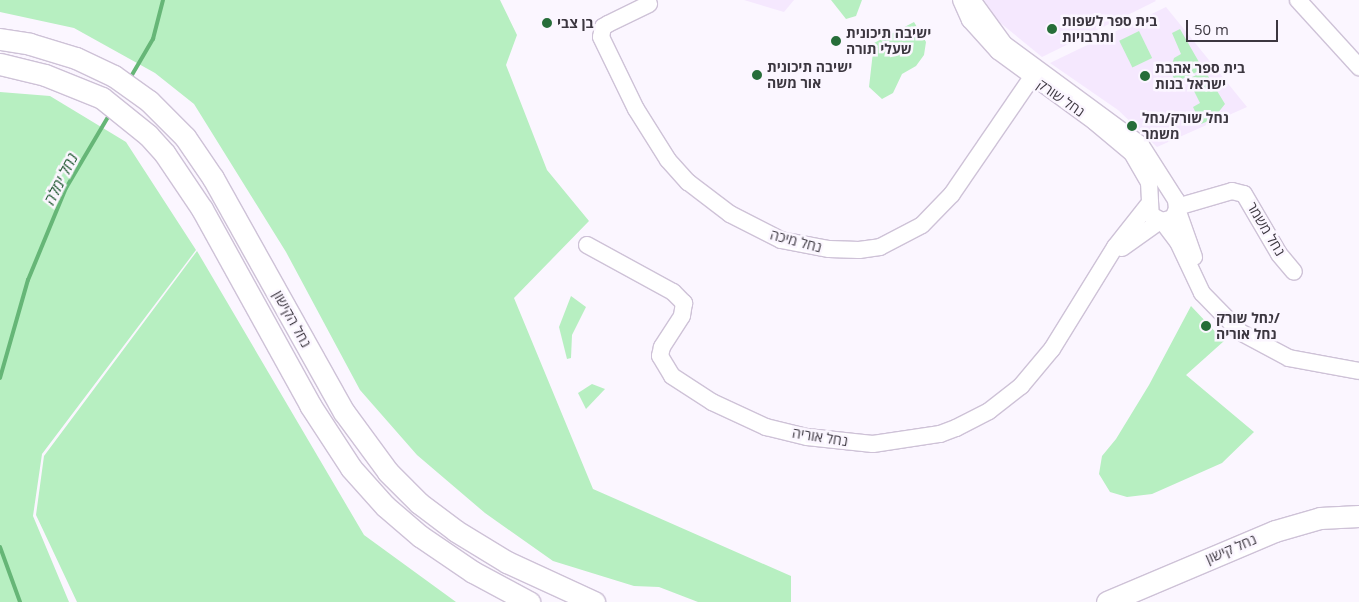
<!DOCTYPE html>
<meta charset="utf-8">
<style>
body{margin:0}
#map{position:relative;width:1359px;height:602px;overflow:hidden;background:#fbf6ff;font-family:"Open Sans",Heebo,sans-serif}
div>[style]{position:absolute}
.built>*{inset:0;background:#f5e8fe}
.green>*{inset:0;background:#b7efc1;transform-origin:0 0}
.stream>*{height:4px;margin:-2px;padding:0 2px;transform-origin:2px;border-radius:2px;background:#66b677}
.roads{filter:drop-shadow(1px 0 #cec2d7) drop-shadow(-1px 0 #cec2d7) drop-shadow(0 1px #cec2d7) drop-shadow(0 -1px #cec2d7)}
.minor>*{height:16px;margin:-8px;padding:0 8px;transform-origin:8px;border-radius:8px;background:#fff}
.major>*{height:21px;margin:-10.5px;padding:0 10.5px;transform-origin:10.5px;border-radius:10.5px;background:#fff}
.dots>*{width:14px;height:14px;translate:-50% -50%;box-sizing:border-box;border:2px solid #fbf6ff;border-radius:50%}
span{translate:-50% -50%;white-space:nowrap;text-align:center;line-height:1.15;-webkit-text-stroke:5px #fbf6ff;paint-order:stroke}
.poi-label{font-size:14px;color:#3c3740;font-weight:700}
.left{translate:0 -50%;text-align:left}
.street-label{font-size:14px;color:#3c3740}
.water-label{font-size:15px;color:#185229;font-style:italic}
.scale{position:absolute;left:1186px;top:20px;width:92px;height:22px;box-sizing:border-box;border:2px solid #3c3740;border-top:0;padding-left:6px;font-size:15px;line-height:18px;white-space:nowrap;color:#3c3740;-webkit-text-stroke:4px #fbf6ff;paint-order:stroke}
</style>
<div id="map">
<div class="built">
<i style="clip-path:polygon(744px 0,794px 0,784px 12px)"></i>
<i style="clip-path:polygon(984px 0,1155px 0,1156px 1px,1042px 57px,998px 21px)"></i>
<i style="clip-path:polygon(1166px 7px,1247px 107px,1157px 147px,1118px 110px,1050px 63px)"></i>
</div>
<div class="green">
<i style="clip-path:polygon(0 0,500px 0,517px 35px,506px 65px,547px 170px,589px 221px,514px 298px,593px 489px,791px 576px,791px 602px,698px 602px,659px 587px,634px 586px,553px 561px,485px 513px,417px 455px,360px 390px,286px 252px,194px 104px,155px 73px,74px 28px,0 12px)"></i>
<i style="clip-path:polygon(831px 0,862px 0,856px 16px,846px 19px)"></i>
<i style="clip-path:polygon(914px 22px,926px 42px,924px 55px,916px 66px,902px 74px,893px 93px,882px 99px,869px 87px,874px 43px)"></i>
<i style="clip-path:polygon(1180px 29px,1203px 69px,1176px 82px,1170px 71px,1174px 58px,1181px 54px,1172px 33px)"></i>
<i style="left:1139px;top:31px;width:30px;height:22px;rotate:64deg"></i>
<i style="clip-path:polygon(1205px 71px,1225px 104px,1213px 119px,1201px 124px,1193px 107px,1200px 103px,1188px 79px)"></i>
<i style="clip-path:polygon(0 92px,50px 96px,126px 142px,196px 250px,42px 454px,33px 516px,69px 602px,0 602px)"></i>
<i style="clip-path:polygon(197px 251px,364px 535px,456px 602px,77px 602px,36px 515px,44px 456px)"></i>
<i style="clip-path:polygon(571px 296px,586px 307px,572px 335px,571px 358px,567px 359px,559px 327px)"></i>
<i style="clip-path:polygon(1191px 306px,1224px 341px,1186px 375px,1254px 432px,1222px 463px,1152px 494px,1127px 497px,1110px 492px,1099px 474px,1102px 456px,1116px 439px,1149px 385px)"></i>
<i style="clip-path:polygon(592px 384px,605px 389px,586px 409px,578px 393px)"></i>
</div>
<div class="stream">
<i style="left:129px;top:80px;width:48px;rotate:-59.7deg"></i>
<i style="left:153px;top:39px;width:40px;rotate:-75.6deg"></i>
<i style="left:0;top:378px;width:102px;rotate:-74.1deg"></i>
<i style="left:28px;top:280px;width:100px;rotate:-67.6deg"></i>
<i style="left:66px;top:188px;width:88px;rotate:-59.4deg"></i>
<i style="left:0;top:547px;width:59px;rotate:70deg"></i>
</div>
<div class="roads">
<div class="minor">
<i style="left:961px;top:0;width:22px;rotate:66deg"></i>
<i style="left:970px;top:20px;width:42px;rotate:47.9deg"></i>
<i style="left:998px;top:51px;width:120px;rotate:36.2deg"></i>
<i style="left:1095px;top:122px;width:48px;rotate:40deg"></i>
<i style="left:1132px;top:153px;width:34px;rotate:60deg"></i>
<i style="left:1149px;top:182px;width:33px;rotate:87deg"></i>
<i style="left:1151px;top:215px;width:13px;rotate:29deg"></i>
<i style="left:1162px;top:221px;width:11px;rotate:-15deg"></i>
<i style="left:1173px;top:218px;width:10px;rotate:-66deg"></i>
<i style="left:1177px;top:209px;width:9px;rotate:-96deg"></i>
<i style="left:1176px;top:200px;width:65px;rotate:-122.5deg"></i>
<i style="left:1141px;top:145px;width:170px;rotate:-143.6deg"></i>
<i style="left:1004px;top:44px;width:54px;rotate:-126deg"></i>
<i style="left:1298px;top:0;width:91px;rotate:47.7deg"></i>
<i style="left:649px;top:4px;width:46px;rotate:154deg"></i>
<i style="left:608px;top:24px;width:6px;rotate:149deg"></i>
<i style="left:603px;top:27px;width:10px;rotate:101deg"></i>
<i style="left:601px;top:37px;width:80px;rotate:64.1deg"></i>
<i style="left:636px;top:109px;width:60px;rotate:57.9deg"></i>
<i style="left:668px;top:160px;width:30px;rotate:48deg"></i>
<i style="left:688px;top:182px;width:53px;rotate:37.3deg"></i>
<i style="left:730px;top:214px;width:57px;rotate:27deg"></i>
<i style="left:781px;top:240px;width:49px;rotate:10.6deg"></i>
<i style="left:829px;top:249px;width:30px;rotate:2deg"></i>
<i style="left:859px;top:250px;width:21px;rotate:-8deg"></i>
<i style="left:880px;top:247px;width:47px;rotate:-27.6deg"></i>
<i style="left:922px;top:225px;width:43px;rotate:-45.9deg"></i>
<i style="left:952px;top:194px;width:150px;rotate:-55.6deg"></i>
<i style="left:1177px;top:207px;width:57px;rotate:-16.2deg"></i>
<i style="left:1232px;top:191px;width:12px;rotate:14deg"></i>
<i style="left:1244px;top:194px;width:69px;rotate:59.7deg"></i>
<i style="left:1279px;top:254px;width:23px;rotate:50deg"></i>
<i style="left:1177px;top:209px;width:51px;rotate:70.5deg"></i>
<i style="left:1162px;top:221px;width:26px;rotate:53deg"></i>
<i style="left:1178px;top:242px;width:56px;rotate:64.8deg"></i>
<i style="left:1202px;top:293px;width:54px;rotate:45.7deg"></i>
<i style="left:1240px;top:332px;width:55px;rotate:28deg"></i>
<i style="left:1289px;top:358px;width:71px;rotate:10.5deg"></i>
<i style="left:587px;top:245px;width:98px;rotate:28.7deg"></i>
<i style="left:673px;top:292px;width:16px;rotate:45deg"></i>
<i style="left:684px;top:303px;width:13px;rotate:99deg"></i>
<i style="left:682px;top:316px;width:37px;rotate:123deg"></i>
<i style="left:662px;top:347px;width:9px;rotate:103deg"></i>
<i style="left:660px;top:356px;width:23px;rotate:59deg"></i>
<i style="left:672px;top:376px;width:48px;rotate:33deg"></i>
<i style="left:712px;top:402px;width:60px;rotate:24.8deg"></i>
<i style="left:766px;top:427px;width:42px;rotate:13.7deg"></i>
<i style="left:807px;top:437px;width:66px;rotate:6.1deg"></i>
<i style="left:873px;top:444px;width:68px;rotate:-8.5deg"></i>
<i style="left:940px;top:434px;width:17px;rotate:-21deg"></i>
<i style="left:956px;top:428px;width:37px;rotate:-27deg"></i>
<i style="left:989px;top:411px;width:41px;rotate:-38deg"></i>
<i style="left:1021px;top:386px;width:48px;rotate:-50deg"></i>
<i style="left:1052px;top:349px;width:120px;rotate:-58.3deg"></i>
<i style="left:1115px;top:247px;width:53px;rotate:-51.8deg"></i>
<i style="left:1122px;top:248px;width:47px;rotate:-35.4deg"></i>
</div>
<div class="major">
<i style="left:0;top:39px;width:30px;rotate:9deg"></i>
<i style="left:30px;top:44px;width:48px;rotate:16.9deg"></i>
<i style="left:76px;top:58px;width:42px;rotate:25.3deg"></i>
<i style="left:114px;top:76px;width:43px;rotate:35.5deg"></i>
<i style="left:149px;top:101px;width:51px;rotate:45deg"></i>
<i style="left:185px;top:137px;width:50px;rotate:55.7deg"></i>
<i style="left:213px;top:178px;width:268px;rotate:60.8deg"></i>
<i style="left:344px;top:412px;width:74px;rotate:53.7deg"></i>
<i style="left:388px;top:472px;width:44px;rotate:45deg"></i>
<i style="left:419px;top:503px;width:46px;rotate:37.1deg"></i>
<i style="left:456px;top:531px;width:60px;rotate:31.3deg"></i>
<i style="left:507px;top:562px;width:96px;rotate:24.7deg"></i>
<i style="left:0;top:64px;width:46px;rotate:13.7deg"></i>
<i style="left:45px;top:75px;width:61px;rotate:22deg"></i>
<i style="left:102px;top:98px;width:59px;rotate:38.8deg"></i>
<i style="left:148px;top:135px;width:25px;rotate:48deg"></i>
<i style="left:165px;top:154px;width:66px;rotate:56.1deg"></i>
<i style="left:202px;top:209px;width:224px;rotate:61.1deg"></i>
<i style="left:310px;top:405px;width:75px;rotate:56.9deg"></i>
<i style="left:351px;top:468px;width:51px;rotate:48.2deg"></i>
<i style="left:385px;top:506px;width:46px;rotate:40.6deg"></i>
<i style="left:420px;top:536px;width:64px;rotate:34.2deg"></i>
<i style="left:473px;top:572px;width:64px;rotate:28.2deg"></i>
<i style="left:1107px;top:602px;width:182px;rotate:-22.9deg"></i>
<i style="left:1275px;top:531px;width:47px;rotate:-16.1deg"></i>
<i style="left:1320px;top:518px;width:39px;rotate:-3deg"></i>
</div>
</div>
<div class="dots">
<i style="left:547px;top:23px;background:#266d39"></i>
<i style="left:1052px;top:29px;background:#266d39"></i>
<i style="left:836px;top:41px;background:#266d39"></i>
<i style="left:757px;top:75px;background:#266d39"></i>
<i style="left:1145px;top:76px;background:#266d39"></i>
<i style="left:1132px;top:126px;background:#266d39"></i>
<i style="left:1206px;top:326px;background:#266d39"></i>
</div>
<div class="poi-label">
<span class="left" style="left:1062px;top:29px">בית ספר לשפות<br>ותרבויות</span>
<span class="left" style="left:557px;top:23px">בן צבי</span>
<span class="left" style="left:846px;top:41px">ישיבה תיכונית<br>שעלי תורה</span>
<span class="left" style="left:767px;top:75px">ישיבה תיכונית<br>אור משה</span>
<span class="left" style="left:1155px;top:76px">בית ספר אהבת<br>ישראל בנות</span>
<span class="left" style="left:1142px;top:126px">נחל שורק/נחל<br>משמר</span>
<span class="left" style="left:1216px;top:326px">נחל שורק/<br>נחל אוריה</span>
</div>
<div class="street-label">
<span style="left:1061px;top:98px;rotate:35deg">נחל שורק</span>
<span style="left:1266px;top:229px;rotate:59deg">נחל משמר</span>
<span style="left:796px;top:241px;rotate:15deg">נחל מיכה</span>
<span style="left:292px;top:319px;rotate:61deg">נחל הקישון</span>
<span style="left:820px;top:437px;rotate:9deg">נחל אוריה</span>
<span style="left:1231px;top:549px;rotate:-23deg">נחל קישון</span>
</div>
<div class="water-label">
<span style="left:61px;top:179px;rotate:-63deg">נחל ימלה</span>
</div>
<div class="scale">50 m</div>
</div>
